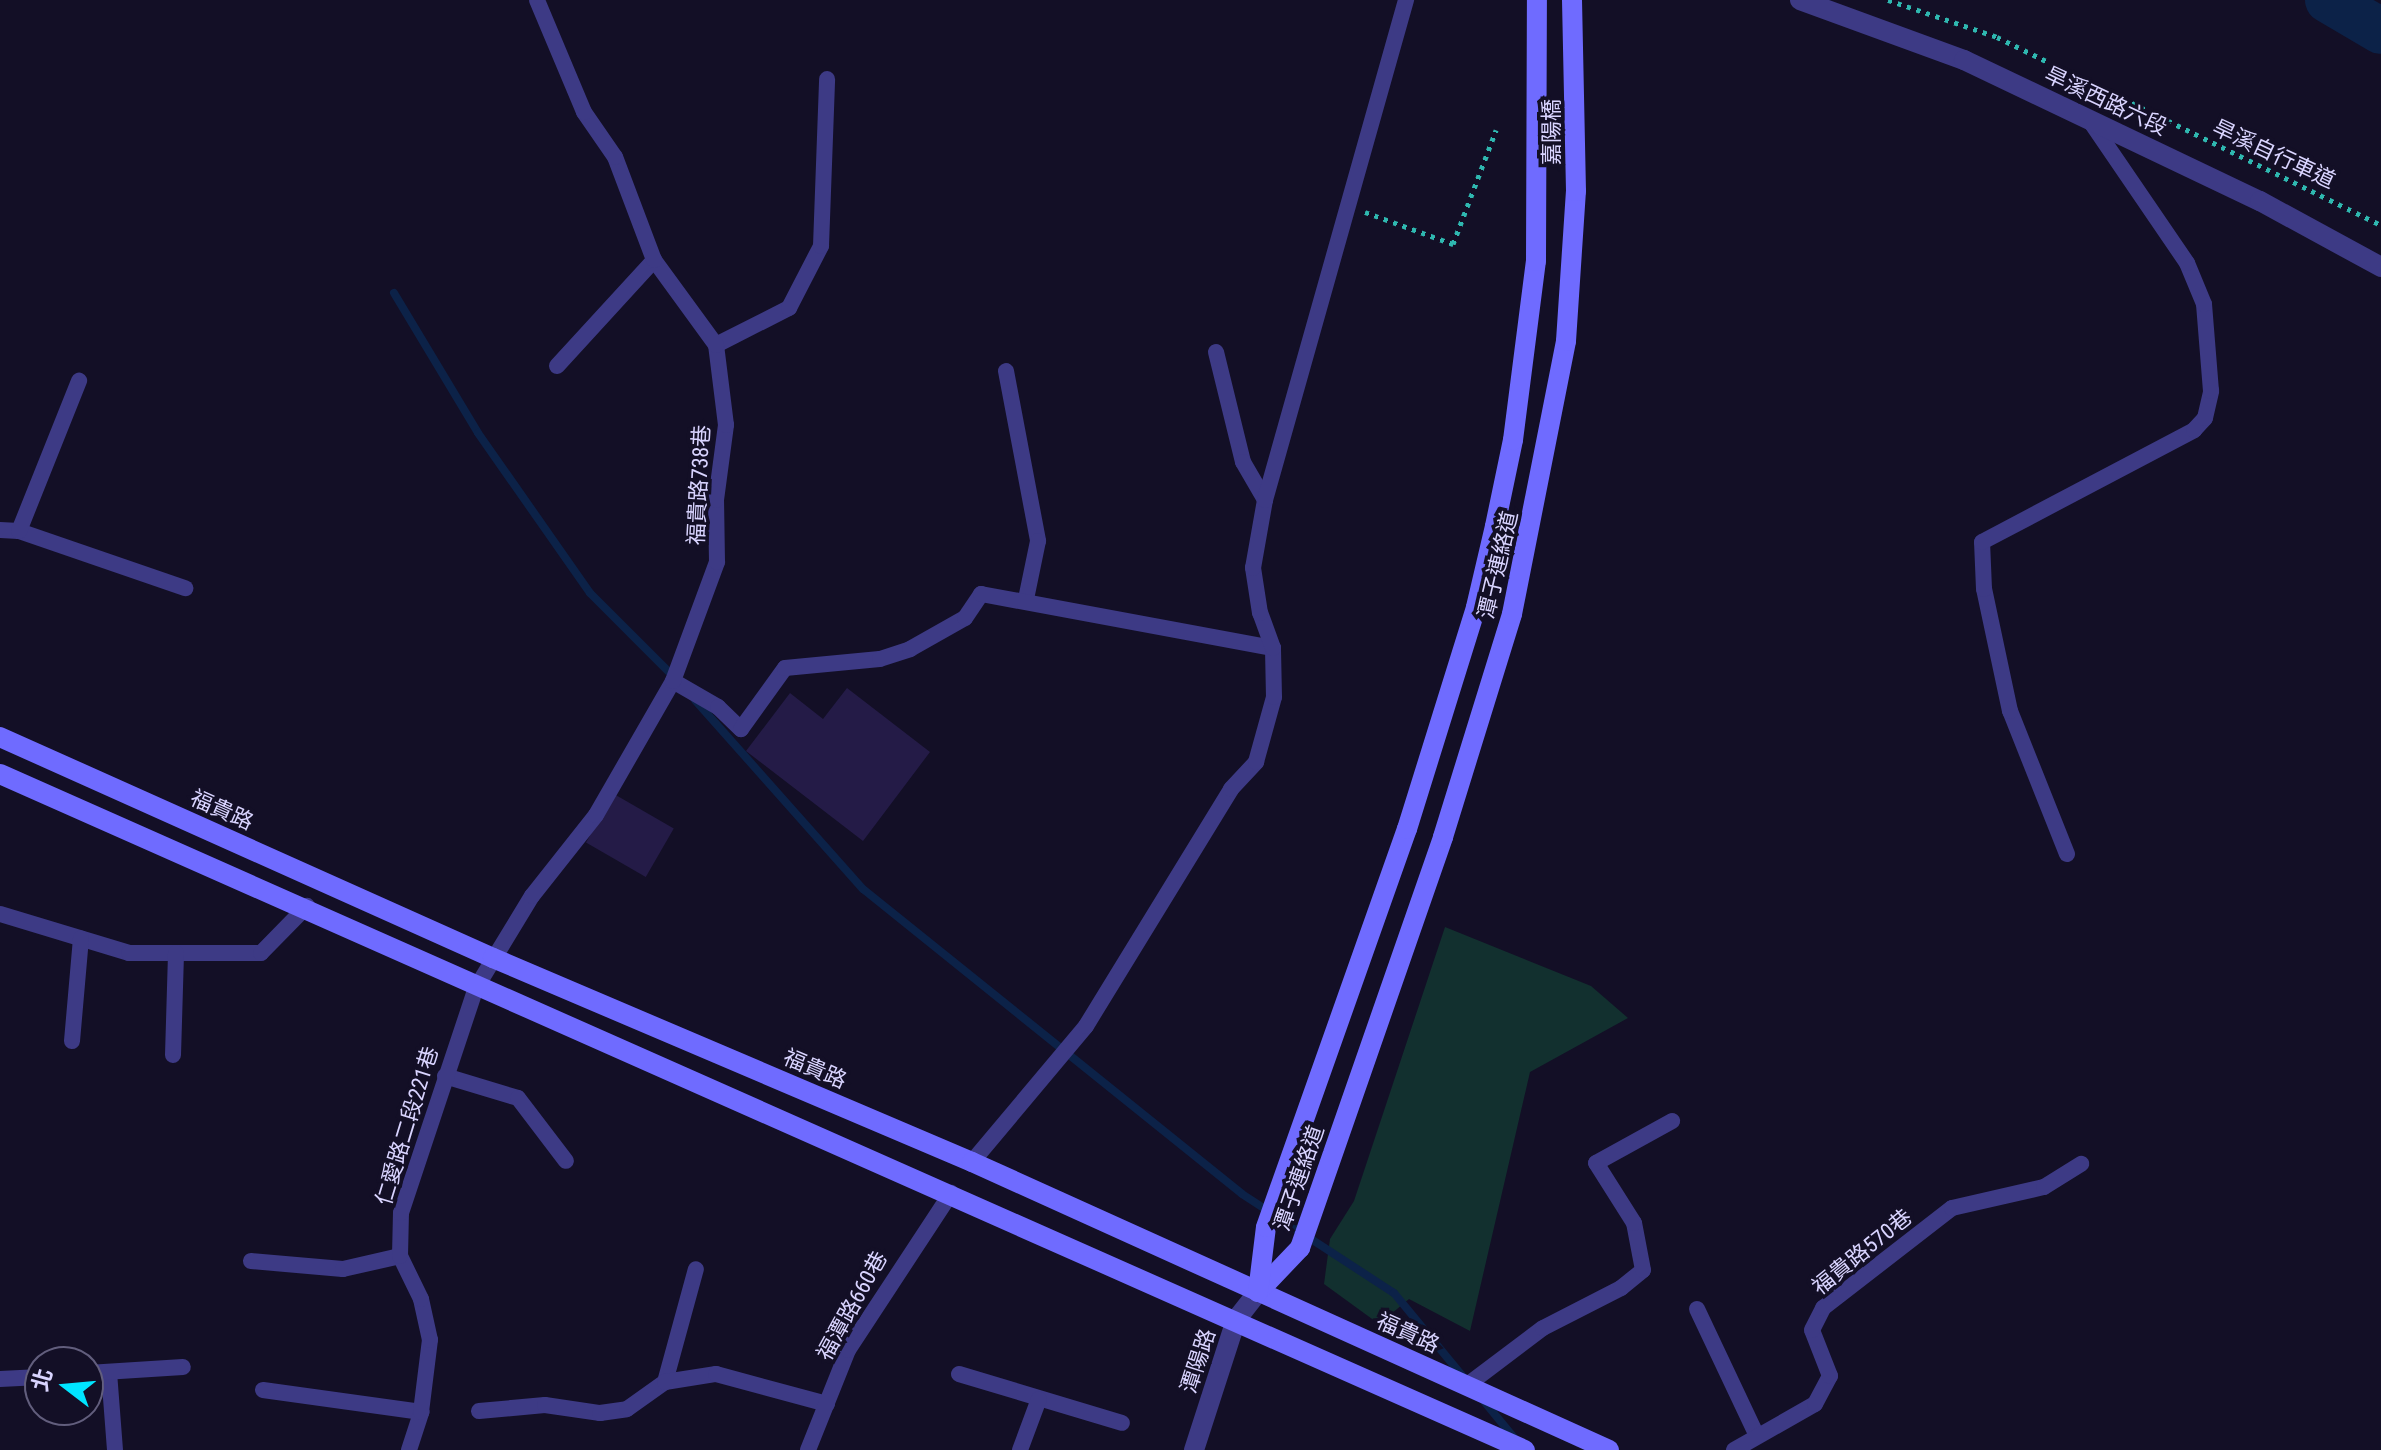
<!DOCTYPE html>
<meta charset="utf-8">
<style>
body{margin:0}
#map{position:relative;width:2381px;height:1450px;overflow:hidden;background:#130f26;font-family:"Roboto Condensed","Noto Sans TC",sans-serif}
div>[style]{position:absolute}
.green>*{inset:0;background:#12302f}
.stream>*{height:8px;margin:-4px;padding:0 4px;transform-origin:4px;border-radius:4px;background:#0c2248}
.river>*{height:46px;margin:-23px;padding:0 23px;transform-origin:23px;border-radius:23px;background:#0c2248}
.building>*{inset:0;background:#241b47;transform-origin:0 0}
.path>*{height:5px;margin-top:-2.5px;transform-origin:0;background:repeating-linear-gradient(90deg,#2fb8b0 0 4px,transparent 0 10px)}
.lane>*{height:16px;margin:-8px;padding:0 8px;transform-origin:8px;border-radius:8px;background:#3d3a85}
.street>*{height:20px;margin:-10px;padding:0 10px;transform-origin:10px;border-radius:10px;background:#3d3a85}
.secondary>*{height:20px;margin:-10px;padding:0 10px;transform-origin:10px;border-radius:10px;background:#6f6bff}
span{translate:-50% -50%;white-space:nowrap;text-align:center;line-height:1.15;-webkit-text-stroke:7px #130f26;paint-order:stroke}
.street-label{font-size:22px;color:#d9d4ff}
.north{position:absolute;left:24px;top:1346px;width:80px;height:80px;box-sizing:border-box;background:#130f26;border:2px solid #625e7d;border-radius:50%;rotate:286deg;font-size:22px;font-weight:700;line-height:32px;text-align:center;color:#d9d4ff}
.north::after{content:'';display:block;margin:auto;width:28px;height:36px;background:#00e5ff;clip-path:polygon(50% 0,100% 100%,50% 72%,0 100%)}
</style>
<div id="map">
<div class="green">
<i style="clip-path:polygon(1445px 927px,1591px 986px,1628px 1018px,1530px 1072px,1470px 1331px,1409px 1299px,1379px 1324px,1324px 1284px,1330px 1239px,1354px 1201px)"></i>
</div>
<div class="stream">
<i style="left:394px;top:293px;width:163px;rotate:59deg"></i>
<i style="left:478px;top:433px;width:195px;rotate:55deg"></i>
<i style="left:590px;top:593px;width:120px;rotate:45deg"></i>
<i style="left:695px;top:700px;width:253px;rotate:48.4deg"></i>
<i style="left:863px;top:889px;width:486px;rotate:38.8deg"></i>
<i style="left:1242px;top:1194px;width:181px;rotate:33.1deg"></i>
<i style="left:1394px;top:1293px;width:110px;rotate:50.5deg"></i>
<i style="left:1483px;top:1400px;width:50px;rotate:50.6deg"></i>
</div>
<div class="river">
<i style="left:2328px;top:0;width:61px;rotate:30.3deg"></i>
</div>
<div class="building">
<i style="clip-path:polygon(847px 688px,930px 752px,863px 841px,746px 751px,790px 693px,823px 719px)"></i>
<i style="left:614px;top:794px;width:69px;height:56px;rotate:30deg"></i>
</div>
<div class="path">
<i style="left:1888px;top:0;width:115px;rotate:18.7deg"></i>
<i style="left:1997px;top:37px;width:428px;rotate:26.1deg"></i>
<i style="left:1365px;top:212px;width:94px;rotate:20deg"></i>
<i style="left:1453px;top:244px;width:122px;rotate:-69.3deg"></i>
</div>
<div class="lane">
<i style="left:716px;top:345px;width:82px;rotate:-26.9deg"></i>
<i style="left:789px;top:308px;width:70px;rotate:-62.7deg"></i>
<i style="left:821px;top:246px;width:167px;rotate:-87.9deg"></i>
<i style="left:1216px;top:352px;width:113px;rotate:76.2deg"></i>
<i style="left:1243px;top:462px;width:44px;rotate:59.9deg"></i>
<i style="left:557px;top:366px;width:144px;rotate:-47.5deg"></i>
<i style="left:1006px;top:371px;width:173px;rotate:79.3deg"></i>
<i style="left:1038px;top:541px;width:59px;rotate:101.7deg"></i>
<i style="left:0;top:530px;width:19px;rotate:3deg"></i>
<i style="left:19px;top:531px;width:176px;rotate:19deg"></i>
<i style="left:19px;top:531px;width:162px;rotate:-68.2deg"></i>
<i style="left:673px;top:681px;width:52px;rotate:30deg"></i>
<i style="left:718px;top:707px;width:32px;rotate:44deg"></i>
<i style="left:741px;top:729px;width:75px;rotate:-54.2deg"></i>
<i style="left:785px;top:668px;width:95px;rotate:-5.4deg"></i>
<i style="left:880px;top:659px;width:32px;rotate:-18deg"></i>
<i style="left:910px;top:649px;width:63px;rotate:-29.4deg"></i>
<i style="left:965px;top:618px;width:29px;rotate:-56deg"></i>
<i style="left:981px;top:594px;width:297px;rotate:10.5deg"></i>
<i style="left:2067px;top:854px;width:154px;rotate:-111.7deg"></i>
<i style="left:2010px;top:711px;width:125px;rotate:-102deg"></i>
<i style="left:1984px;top:589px;width:47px;rotate:-92.4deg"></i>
<i style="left:1982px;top:542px;width:240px;rotate:-27.8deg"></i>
<i style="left:2194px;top:430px;width:16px;rotate:-47deg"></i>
<i style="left:2205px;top:418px;width:28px;rotate:-77deg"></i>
<i style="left:2211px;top:391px;width:87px;rotate:-94.6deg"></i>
<i style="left:2204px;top:304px;width:44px;rotate:-112.5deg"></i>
<i style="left:2187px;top:263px;width:172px;rotate:-124.3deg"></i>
<i style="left:0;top:914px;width:135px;rotate:16.8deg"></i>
<i style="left:129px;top:953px;width:132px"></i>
<i style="left:261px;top:953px;width:66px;rotate:-45.6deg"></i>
<i style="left:72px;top:1041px;width:103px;rotate:-85deg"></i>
<i style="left:173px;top:1055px;width:102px;rotate:-88.3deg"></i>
<i style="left:445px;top:1076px;width:76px;rotate:16.8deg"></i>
<i style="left:518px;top:1098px;width:79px;rotate:52.7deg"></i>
<i style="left:972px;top:1162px;width:177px;rotate:-50deg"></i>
<i style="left:1086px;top:1026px;width:278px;rotate:-58.5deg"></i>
<i style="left:1231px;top:789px;width:37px;rotate:-47deg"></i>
<i style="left:1256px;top:762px;width:67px;rotate:-74.5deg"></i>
<i style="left:1274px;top:697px;width:49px;rotate:-91.2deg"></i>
<i style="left:1273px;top:648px;width:37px;rotate:-110deg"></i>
<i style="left:1260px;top:613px;width:46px;rotate:-98.8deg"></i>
<i style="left:1253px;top:568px;width:69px;rotate:-80deg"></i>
<i style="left:1265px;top:500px;width:520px;rotate:-74.25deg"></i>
<i style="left:251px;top:1261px;width:92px;rotate:5deg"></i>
<i style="left:343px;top:1269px;width:58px;rotate:-12.8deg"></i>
<i style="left:1697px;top:1309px;width:140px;rotate:64.7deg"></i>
<i style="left:109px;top:1372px;width:78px;rotate:85.6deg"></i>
<i style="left:88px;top:1373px;width:95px;rotate:-3.6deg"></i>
<i style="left:959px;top:1374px;width:170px;rotate:16.7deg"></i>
<i style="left:0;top:1379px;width:40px;rotate:-2.9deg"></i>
<i style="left:665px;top:1382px;width:117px;rotate:-74.7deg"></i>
<i style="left:1466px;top:1386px;width:96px;rotate:-37deg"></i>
<i style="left:1543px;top:1328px;width:88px;rotate:-27.1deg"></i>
<i style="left:1621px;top:1288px;width:28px;rotate:-39deg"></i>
<i style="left:1643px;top:1270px;width:48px;rotate:-100.8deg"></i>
<i style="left:1634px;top:1223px;width:71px;rotate:-122.3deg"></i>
<i style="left:1596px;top:1163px;width:87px;rotate:-28.9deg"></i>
<i style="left:263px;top:1390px;width:160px;rotate:7.9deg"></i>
<i style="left:479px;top:1411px;width:66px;rotate:-5.2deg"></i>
<i style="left:545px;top:1405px;width:56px;rotate:8.3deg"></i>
<i style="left:600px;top:1413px;width:27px;rotate:-8deg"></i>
<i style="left:627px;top:1409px;width:47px;rotate:-35.4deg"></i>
<i style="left:665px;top:1382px;width:52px;rotate:-8.9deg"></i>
<i style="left:716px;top:1374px;width:115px;rotate:15.1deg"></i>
<i style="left:409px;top:1450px;width:40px;rotate:-72deg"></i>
<i style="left:421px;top:1412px;width:73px;rotate:-82.9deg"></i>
<i style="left:430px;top:1340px;width:42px;rotate:-102.4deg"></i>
<i style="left:421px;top:1299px;width:48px;rotate:-116deg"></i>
<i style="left:400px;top:1256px;width:43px;rotate:-88.7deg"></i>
<i style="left:401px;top:1213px;width:237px;rotate:-71.6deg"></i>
<i style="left:476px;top:988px;width:108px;rotate:-58.7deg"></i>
<i style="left:532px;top:896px;width:103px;rotate:-51.7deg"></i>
<i style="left:596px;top:815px;width:155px;rotate:-60.1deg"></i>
<i style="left:673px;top:681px;width:127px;rotate:-69.7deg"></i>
<i style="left:717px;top:562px;width:62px;rotate:-90.9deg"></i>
<i style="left:716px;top:500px;width:76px;rotate:-82.4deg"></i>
<i style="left:726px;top:425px;width:81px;rotate:-97.1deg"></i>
<i style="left:716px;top:345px;width:105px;rotate:-126.1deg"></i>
<i style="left:654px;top:260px;width:110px;rotate:-110.7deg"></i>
<i style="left:615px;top:157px;width:55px;rotate:-124.6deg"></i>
<i style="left:584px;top:112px;width:121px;rotate:-112.8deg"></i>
<i style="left:808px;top:1450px;width:108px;rotate:-68.2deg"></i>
<i style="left:848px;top:1350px;width:188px;rotate:-56.7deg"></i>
<i style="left:1020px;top:1450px;width:54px;rotate:-69.6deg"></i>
<i style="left:1734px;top:1450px;width:93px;rotate:-29.6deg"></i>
<i style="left:1815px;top:1404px;width:32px;rotate:-62deg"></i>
<i style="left:1830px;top:1376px;width:49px;rotate:-111.4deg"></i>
<i style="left:1812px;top:1330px;width:25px;rotate:-63deg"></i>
<i style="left:1823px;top:1308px;width:163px;rotate:-37.8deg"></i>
<i style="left:1952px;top:1208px;width:94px;rotate:-12.9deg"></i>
<i style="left:2044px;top:1187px;width:44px;rotate:-31.9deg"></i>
</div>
<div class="street">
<i style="left:1800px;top:0;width:175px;rotate:20.1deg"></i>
<i style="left:1964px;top:60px;width:328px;rotate:25.5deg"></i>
<i style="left:2260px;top:201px;width:138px;rotate:28.6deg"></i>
<i style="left:1194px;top:1450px;width:137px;rotate:-72.1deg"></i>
<i style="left:1236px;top:1320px;width:36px;rotate:-52deg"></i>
</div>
<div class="secondary">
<i style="left:0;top:737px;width:540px;rotate:24.15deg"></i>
<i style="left:493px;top:958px;width:521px;rotate:23.07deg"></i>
<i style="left:972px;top:1162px;width:699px;rotate:24.33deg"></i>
<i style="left:0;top:774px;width:1668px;rotate:23.91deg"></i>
<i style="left:1258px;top:1292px;width:61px;rotate:-46.3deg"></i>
<i style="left:1300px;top:1248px;width:435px;rotate:-70.8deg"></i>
<i style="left:1443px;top:837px;width:233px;rotate:-72.8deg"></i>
<i style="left:1512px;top:614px;width:278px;rotate:-78.8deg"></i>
<i style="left:1566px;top:341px;width:150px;rotate:-86.2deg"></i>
<i style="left:1576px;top:191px;width:191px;rotate:-91.2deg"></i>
<i style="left:1258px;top:1292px;width:65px;rotate:-83deg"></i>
<i style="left:1266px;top:1227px;width:422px;rotate:-70.5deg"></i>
<i style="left:1407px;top:829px;width:232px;rotate:-72.7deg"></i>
<i style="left:1476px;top:607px;width:83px;rotate:-76.8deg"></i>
<i style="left:1495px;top:526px;width:88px;rotate:-78.2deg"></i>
<i style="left:1513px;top:440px;width:180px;rotate:-82.7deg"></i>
<i style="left:1536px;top:261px;width:261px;rotate:-89.8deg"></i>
</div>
<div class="street-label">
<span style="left:2106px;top:101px;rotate:25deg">旱溪西路六段</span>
<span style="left:1552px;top:132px;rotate:-90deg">嘉陽橋</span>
<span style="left:2274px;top:154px;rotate:25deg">旱溪自行車道</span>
<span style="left:699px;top:485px;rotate:-87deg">福貴路738巷</span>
<span style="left:1498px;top:565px;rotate:-77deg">潭子連絡道</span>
<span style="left:222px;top:810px;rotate:24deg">福貴路</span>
<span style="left:815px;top:1069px;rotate:23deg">福貴路</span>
<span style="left:407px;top:1126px;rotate:-73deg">仁愛路二段221巷</span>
<span style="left:1299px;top:1178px;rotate:-71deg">潭子連絡道</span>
<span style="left:1862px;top:1252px;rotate:-39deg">福貴路570巷</span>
<span style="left:852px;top:1306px;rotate:-61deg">福潭路660巷</span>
<span style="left:1408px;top:1333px;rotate:24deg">福貴路</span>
<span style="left:1198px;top:1361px;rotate:-72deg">潭陽路</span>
</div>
<div class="north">北</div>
</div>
